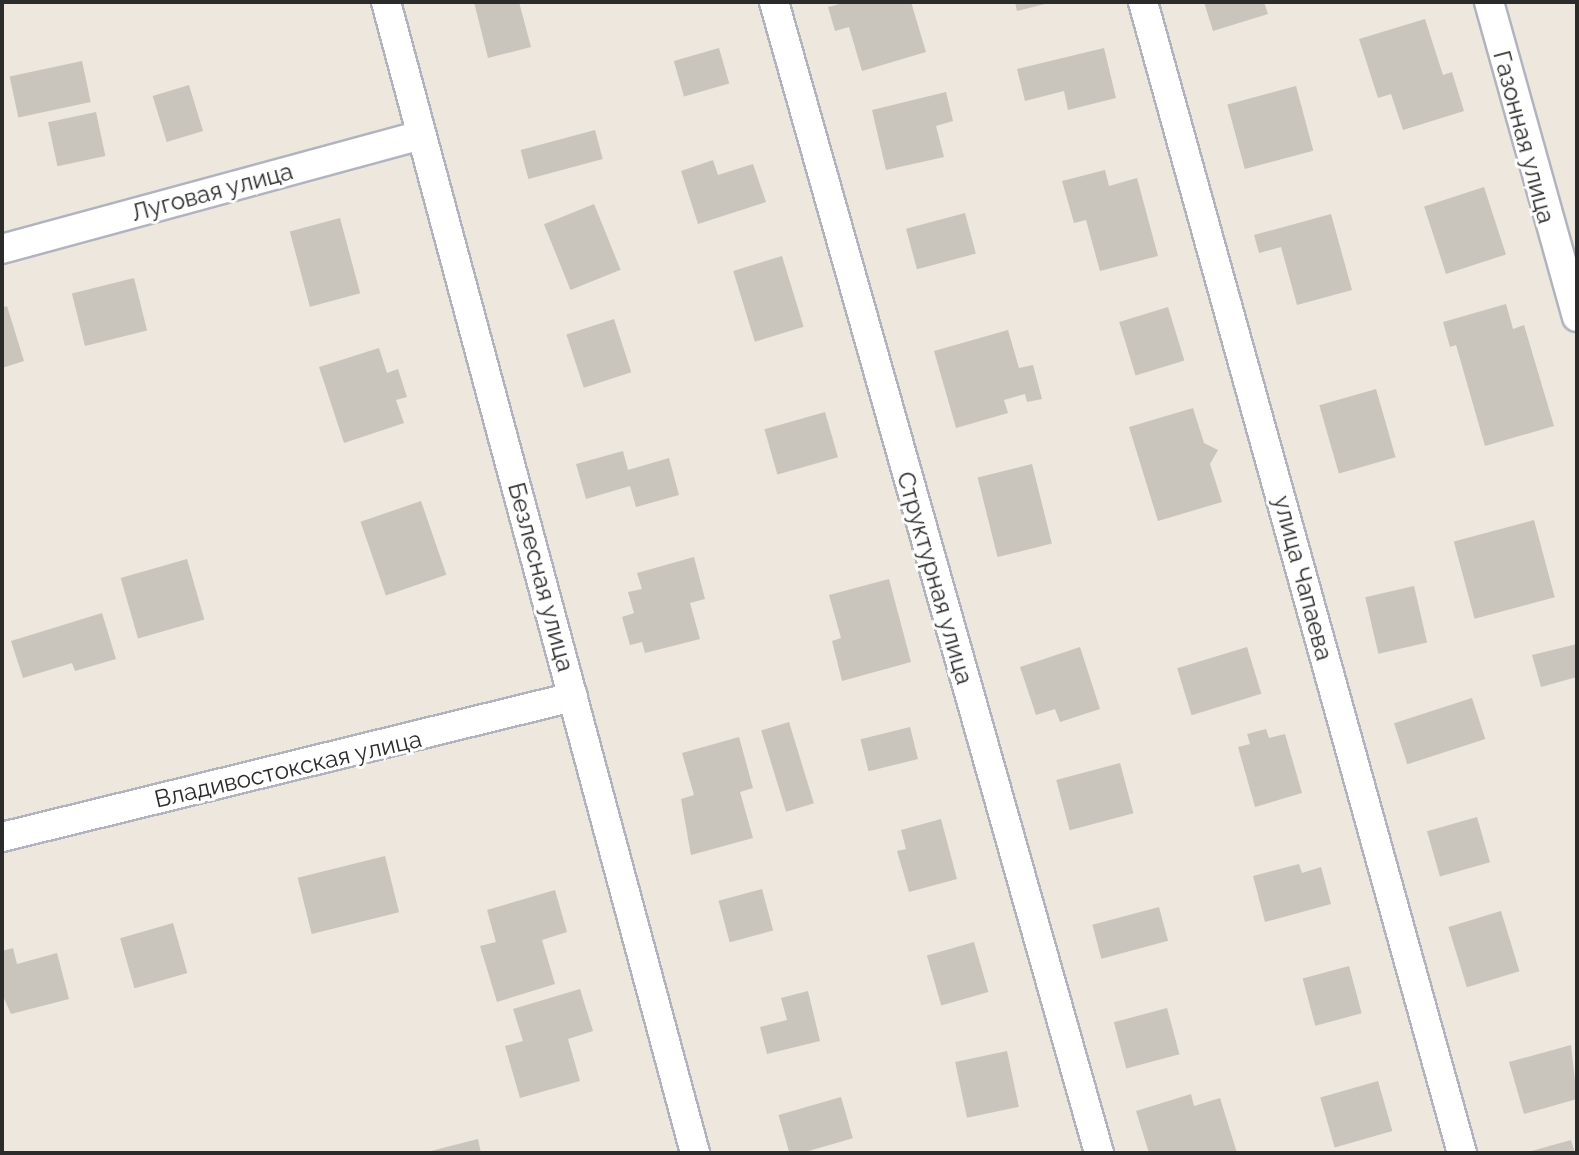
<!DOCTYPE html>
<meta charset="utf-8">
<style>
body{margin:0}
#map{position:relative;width:1579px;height:1155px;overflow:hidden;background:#ede7de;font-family:Raleway,sans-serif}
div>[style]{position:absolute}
.building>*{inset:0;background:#c9c5bc;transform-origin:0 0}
.roads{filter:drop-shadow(2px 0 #b1b4bf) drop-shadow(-2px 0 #b1b4bf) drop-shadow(0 2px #b1b4bf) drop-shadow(0 -2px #b1b4bf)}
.minor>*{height:28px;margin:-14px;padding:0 14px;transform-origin:14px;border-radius:14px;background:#fff}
span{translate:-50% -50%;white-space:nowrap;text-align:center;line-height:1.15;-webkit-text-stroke:6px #fff;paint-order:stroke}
.street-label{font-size:24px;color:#2b2b2b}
.frame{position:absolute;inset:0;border:4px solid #2b2b2b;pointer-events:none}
</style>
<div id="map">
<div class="building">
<i style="clip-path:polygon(474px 2px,519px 2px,531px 47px,488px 58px)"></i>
<i style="clip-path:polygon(847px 2px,911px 2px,926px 52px,862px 71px,849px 27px,835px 31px,828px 7px)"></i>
<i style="clip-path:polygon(1015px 2px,1048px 2px,1049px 3px,1017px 11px)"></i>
<i style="clip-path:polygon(1204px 2px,1264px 2px,1268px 14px,1213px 31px)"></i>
<i style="clip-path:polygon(1425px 19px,1443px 75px,1452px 72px,1464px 111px,1403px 130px,1391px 94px,1378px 98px,1359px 39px)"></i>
<i style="left:719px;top:48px;width:37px;height:47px;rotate:74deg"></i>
<i style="clip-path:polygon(1104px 48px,1116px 98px,1068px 110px,1064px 91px,1025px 101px,1017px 69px)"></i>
<i style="left:82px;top:61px;width:42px;height:74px;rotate:78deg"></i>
<i style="left:189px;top:85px;width:48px;height:38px;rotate:73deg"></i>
<i style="left:1296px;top:86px;width:67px;height:71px;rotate:75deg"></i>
<i style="clip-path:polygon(946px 92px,953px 121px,936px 126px,944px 157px,886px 170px,872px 110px)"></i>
<i style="left:96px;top:112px;width:45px;height:49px;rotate:78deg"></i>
<i style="left:595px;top:130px;width:30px;height:77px;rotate:75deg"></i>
<i style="clip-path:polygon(713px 160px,718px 175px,753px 164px,766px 202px,698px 224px,681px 171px)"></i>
<i style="clip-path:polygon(1105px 170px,1109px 186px,1137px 178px,1158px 256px,1100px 271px,1086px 220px,1074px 223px,1062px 181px)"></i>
<i style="left:1484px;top:187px;width:71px;height:63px;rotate:72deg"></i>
<i style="left:594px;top:204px;width:71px;height:54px;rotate:68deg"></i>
<i style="left:965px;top:213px;width:42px;height:61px;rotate:75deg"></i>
<i style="clip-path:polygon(1331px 214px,1352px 290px,1297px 305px,1281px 247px,1259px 253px,1254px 235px)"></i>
<i style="left:340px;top:218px;width:78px;height:52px;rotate:75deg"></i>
<i style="left:782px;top:256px;width:74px;height:51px;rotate:73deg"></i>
<i style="left:134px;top:278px;width:54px;height:64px;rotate:76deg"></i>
<i style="clip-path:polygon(1506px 304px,1513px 329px,1524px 325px,1554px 426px,1485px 446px,1456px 345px,1450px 347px,1443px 322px)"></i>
<i style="clip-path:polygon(7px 306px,24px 361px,2px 368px,2px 308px)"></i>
<i style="left:1168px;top:307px;width:56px;height:51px;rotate:73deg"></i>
<i style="left:614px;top:319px;width:56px;height:50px;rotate:72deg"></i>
<i style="clip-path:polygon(1008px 330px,1019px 368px,1033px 365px,1042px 399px,1027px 402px,1025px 394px,1004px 400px,1008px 413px,956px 428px,934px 351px)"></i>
<i style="clip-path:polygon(379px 348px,387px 373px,398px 369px,407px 397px,396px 400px,404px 423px,344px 443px,319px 367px)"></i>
<i style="left:1376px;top:389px;width:71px;height:59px;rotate:74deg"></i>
<i style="clip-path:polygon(1193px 408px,1204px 443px,1218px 450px,1210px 464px,1222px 502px,1158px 521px,1129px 427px)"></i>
<i style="left:825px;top:412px;width:47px;height:63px;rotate:74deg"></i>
<i style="clip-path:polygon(623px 451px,628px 470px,669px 458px,679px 495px,636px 507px,630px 486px,586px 499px,576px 464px)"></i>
<i style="left:1032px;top:464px;width:82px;height:56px;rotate:76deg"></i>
<i style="left:421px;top:501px;width:78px;height:64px;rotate:71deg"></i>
<i style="left:1534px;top:520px;width:80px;height:83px;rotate:75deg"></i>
<i style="clip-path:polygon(694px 557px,705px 599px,690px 603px,700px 639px,645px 653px,642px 642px,630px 645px,622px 617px,634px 613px,628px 592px,642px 589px,637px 573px)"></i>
<i style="left:187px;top:559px;width:63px;height:69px;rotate:74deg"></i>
<i style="clip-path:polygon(889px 579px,911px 662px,842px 681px,832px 641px,841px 638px,829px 595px)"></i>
<i style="left:1414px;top:586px;width:58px;height:50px;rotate:77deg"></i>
<i style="clip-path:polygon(102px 613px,116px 659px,75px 671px,72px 663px,23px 678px,11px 641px)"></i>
<i style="clip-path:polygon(1577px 644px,1577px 677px,1541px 687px,1532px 655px)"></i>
<i style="clip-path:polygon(1080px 647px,1100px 709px,1060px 722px,1055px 709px,1036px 715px,1020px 667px)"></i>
<i style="left:1247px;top:647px;width:49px;height:73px;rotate:73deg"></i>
<i style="left:1472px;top:698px;width:43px;height:82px;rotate:72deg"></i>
<i style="left:789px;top:722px;width:85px;height:29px;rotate:73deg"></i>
<i style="left:910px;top:727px;width:33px;height:51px;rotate:76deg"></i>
<i style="clip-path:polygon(1266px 729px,1269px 738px,1285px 734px,1302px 793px,1255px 807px,1238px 747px,1250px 744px,1247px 734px)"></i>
<i style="clip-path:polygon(739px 737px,753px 788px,740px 792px,753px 838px,691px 855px,681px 799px,694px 795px,682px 753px)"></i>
<i style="left:1120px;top:763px;width:52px;height:66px;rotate:75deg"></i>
<i style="left:1477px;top:817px;width:47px;height:52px;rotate:74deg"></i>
<i style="clip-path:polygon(941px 819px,957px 879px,909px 892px,897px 851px,906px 849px,901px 830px)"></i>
<i style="left:385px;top:856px;width:58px;height:90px;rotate:76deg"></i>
<i style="clip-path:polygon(1299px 864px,1302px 873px,1321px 867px,1331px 904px,1265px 922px,1253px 876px)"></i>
<i style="left:762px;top:889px;width:43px;height:45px;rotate:75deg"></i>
<i style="clip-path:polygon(555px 890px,567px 932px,542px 940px,555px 984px,497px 1002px,480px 946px,496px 942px,487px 910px)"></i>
<i style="left:1159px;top:907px;width:35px;height:69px;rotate:75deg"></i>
<i style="left:1501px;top:911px;width:63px;height:55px;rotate:73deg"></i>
<i style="left:173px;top:923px;width:52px;height:55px;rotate:74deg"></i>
<i style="left:974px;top:942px;width:52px;height:49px;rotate:74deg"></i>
<i style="clip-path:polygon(13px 948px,17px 964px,57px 953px,69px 999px,11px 1014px,2px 994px,2px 951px)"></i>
<i style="left:1349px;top:966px;width:49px;height:48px;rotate:75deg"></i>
<i style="clip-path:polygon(580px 989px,593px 1031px,568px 1039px,580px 1081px,520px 1098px,505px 1046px,523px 1041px,513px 1009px)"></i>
<i style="clip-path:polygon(808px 991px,820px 1041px,767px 1054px,760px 1027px,787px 1020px,781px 998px)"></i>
<i style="left:1167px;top:1008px;width:48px;height:55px;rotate:75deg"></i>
<i style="clip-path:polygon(1571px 1045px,1577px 1099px,1524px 1114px,1509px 1062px)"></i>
<i style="left:1007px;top:1051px;width:57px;height:53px;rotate:78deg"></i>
<i style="left:1378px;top:1081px;width:52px;height:60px;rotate:74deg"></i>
<i style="clip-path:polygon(1191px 1094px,1194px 1106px,1220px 1098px,1237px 1153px,1149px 1153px,1136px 1111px)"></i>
<i style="left:841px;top:1097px;width:43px;height:65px;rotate:74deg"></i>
<i style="clip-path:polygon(478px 1139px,481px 1153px,427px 1153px,427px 1152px)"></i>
<i style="clip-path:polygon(1571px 1140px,1575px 1153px,1528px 1153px,1528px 1152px)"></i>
</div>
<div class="roads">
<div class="minor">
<i style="left:386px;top:2px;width:1192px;rotate:74.97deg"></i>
<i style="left:774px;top:2px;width:1196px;rotate:74.23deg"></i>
<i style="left:1143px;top:2px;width:1194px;rotate:74.51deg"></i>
<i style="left:1489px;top:2px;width:327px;rotate:74.4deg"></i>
<i style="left:2px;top:249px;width:434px;rotate:-15.2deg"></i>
<i style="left:2px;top:837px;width:588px;rotate:-13.78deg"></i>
</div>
</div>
<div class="street-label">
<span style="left:1524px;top:137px;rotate:75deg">Газонная улица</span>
<span style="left:212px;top:192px;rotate:-15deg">Луговая улица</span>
<span style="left:541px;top:577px;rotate:75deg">Безлесная улица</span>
<span style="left:935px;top:578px;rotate:74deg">Структурная улица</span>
<span style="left:1303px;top:578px;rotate:75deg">улица Чапаева</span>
<span style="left:288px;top:769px;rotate:-13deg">Владивостокская улица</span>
</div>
<div class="frame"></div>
</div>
